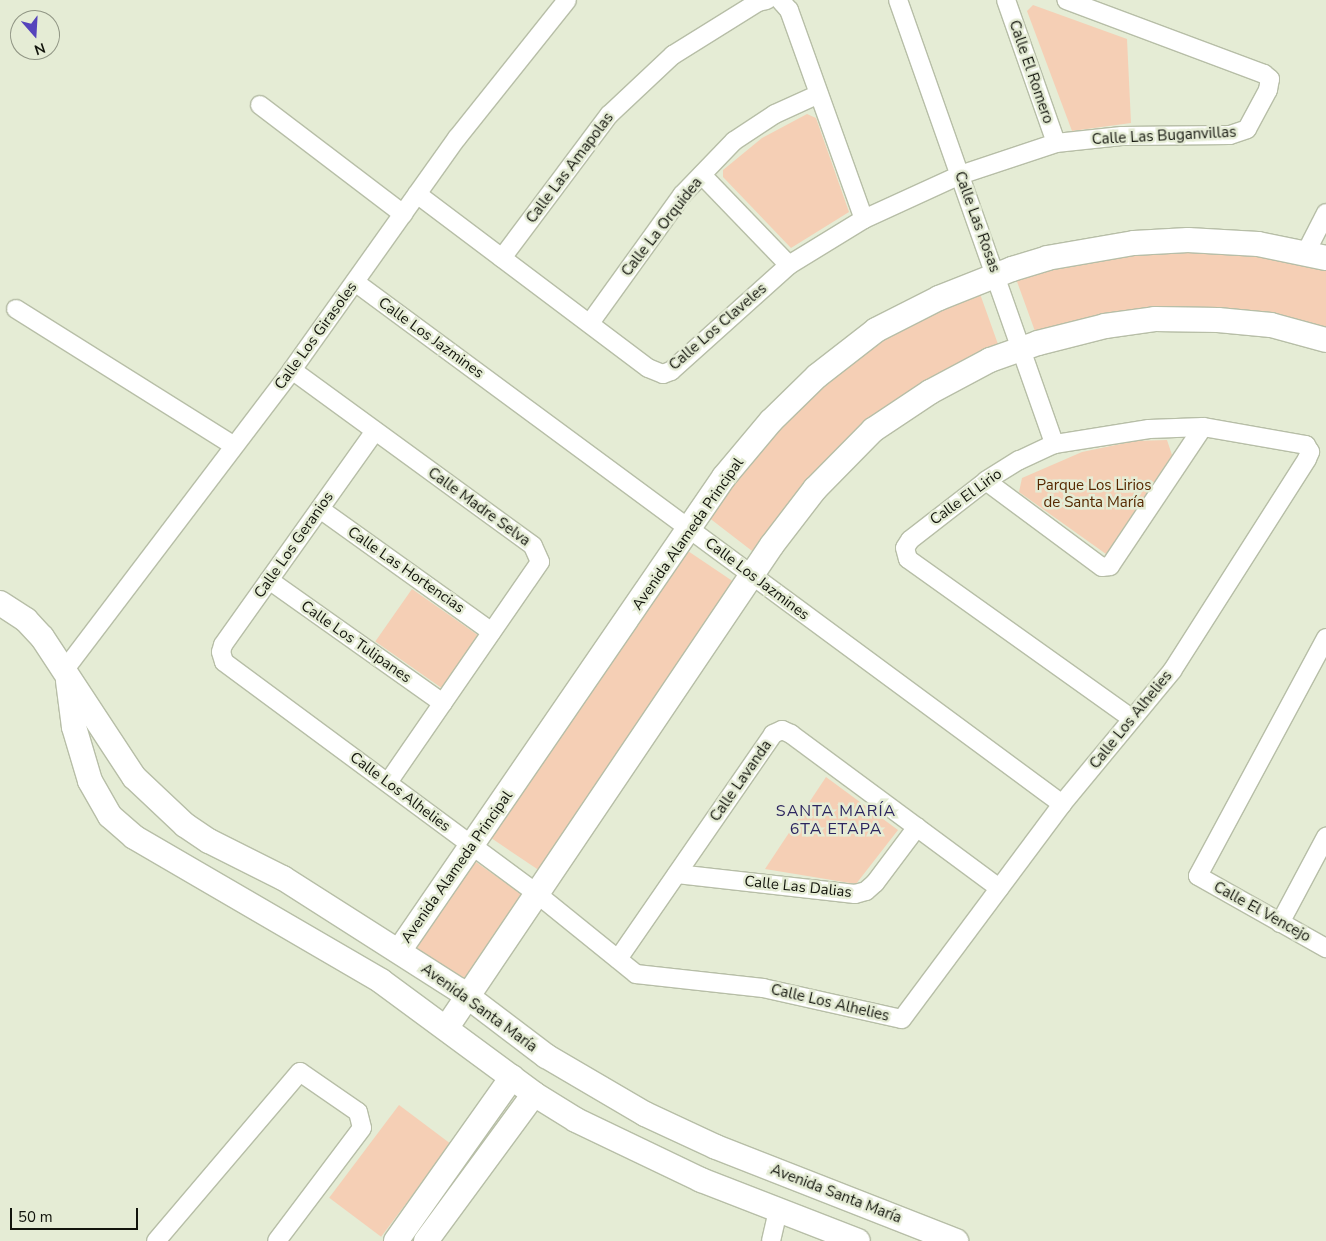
<!DOCTYPE html>
<meta charset="utf-8">
<style>
body{margin:0}
#map{position:relative;width:1326px;height:1241px;overflow:hidden;background:#e5ecd5;font-family:"Nunito Sans",sans-serif}
div>[style]{position:absolute}
.green>*{inset:0;background:#f5cfb5;transform-origin:0 0}
.roads{filter:drop-shadow(1px 0 #b7bea7) drop-shadow(-1px 0 #b7bea7) drop-shadow(0 1px #b7bea7) drop-shadow(0 -1px #b7bea7)}
.street>*{height:18px;margin:-9px;padding:0 9px;transform-origin:9px;border-radius:9px;background:#fff}
.secondary>*{height:24px;margin:-12px;padding:0 12px;transform-origin:12px;border-radius:12px;background:#fff}
span{translate:-50% -50%;white-space:nowrap;text-align:center;line-height:1.15;-webkit-text-stroke:5px #e5ecd5;paint-order:stroke}
.street-label{font-size:15px;color:#12140c}
.park-label{font-size:15px;color:#562800}
.neighbourhood-label{font-size:16px;color:#2c255f;letter-spacing:1px}
.north{position:absolute;left:10px;top:10px;width:50px;height:50px;box-sizing:border-box;background:#e5ecd5;border:1px solid #919685;border-radius:50%;rotate:161deg;font-size:14px;font-weight:700;line-height:20px;text-align:center;color:#12140c}
.north::after{content:'';display:block;margin:auto;width:18px;height:22px;background:#5644bc;clip-path:polygon(50% 0,100% 100%,50% 72%,0 100%)}
.scale{position:absolute;left:10px;top:1208px;width:128px;height:22px;box-sizing:border-box;border:2px solid #12140c;border-top:0;padding-left:6px;font-size:15px;line-height:18px;white-space:nowrap;color:#12140c;-webkit-text-stroke:4px #e5ecd5;paint-order:stroke}
</style>
<div id="map">
<div class="green">
<i style="clip-path:polygon(1033px 5px,1127px 39px,1131px 123px,1072px 131px,1027px 11px)"></i>
<i style="clip-path:polygon(807px 114px,816px 118px,849px 212px,791px 248px,723px 177px,723px 170px,762px 138px)"></i>
<i style="clip-path:polygon(1131px 251px,1253px 251px,1326px 268px,1326px 330px,1256px 315px,1036px 334px,1015px 276px)"></i>
<i style="clip-path:polygon(979px 291px,999px 347px,927px 383px,756px 554px,708px 517px,733px 480px,778px 427px,825px 384px,882px 339px)"></i>
<i style="clip-path:polygon(1167px 440px,1172px 455px,1106px 554px,1019px 492px,1022px 478px,1082px 452px,1135px 441px)"></i>
<i style="left:685px;top:549px;width:64px;height:348px;rotate:34deg"></i>
<i style="left:412px;top:589px;width:81px;height:64px;rotate:35deg"></i>
<i style="clip-path:polygon(826px 777px,898px 830px,856px 884px,765px 869px)"></i>
<i style="left:473px;top:860px;width:65px;height:108px;rotate:35deg"></i>
<i style="left:399px;top:1105px;width:65px;height:116px;rotate:37deg"></i>
</div>
<div class="roads">
<div class="street">
<i style="left:780px;top:0;width:13px;rotate:48deg"></i>
<i style="left:789px;top:10px;width:222px;rotate:70.3deg"></i>
<i style="left:898px;top:0;width:471px;rotate:70.6deg"></i>
<i style="left:1006px;top:0;width:151px;rotate:70.7deg"></i>
<i style="left:260px;top:105px;width:180px;rotate:37.3deg"></i>
<i style="left:702px;top:175px;width:125px;rotate:46deg"></i>
<i style="left:417px;top:194px;width:289px;rotate:37deg"></i>
<i style="left:648px;top:368px;width:16px;rotate:22deg"></i>
<i style="left:663px;top:374px;width:9px;rotate:-21deg"></i>
<i style="left:671px;top:371px;width:159px;rotate:-41.9deg"></i>
<i style="left:789px;top:265px;width:88px;rotate:-31.5deg"></i>
<i style="left:864px;top:219px;width:106px;rotate:-24.6deg"></i>
<i style="left:960px;top:175px;width:101px;rotate:-18.4deg"></i>
<i style="left:1056px;top:143px;width:66px;rotate:-6.1deg"></i>
<i style="left:1122px;top:136px;width:108px;rotate:-0.5deg"></i>
<i style="left:1230px;top:135px;width:18px;rotate:-19deg"></i>
<i style="left:1247px;top:129px;width:44px;rotate:-61.7deg"></i>
<i style="left:1268px;top:90px;width:11px;rotate:-80deg"></i>
<i style="left:1270px;top:79px;width:8px;rotate:-140deg"></i>
<i style="left:1264px;top:74px;width:211px;rotate:-159.5deg"></i>
<i style="left:1305px;top:254px;width:46px;rotate:-62.9deg"></i>
<i style="left:502px;top:258px;width:179px;rotate:-53.2deg"></i>
<i style="left:609px;top:115px;width:88px;rotate:-43.2deg"></i>
<i style="left:673px;top:55px;width:100px;rotate:-31.9deg"></i>
<i style="left:758px;top:2px;width:9px;rotate:-13deg"></i>
<i style="left:355px;top:282px;width:879px;rotate:36.44deg"></i>
<i style="left:16px;top:309px;width:257px;rotate:32.1deg"></i>
<i style="left:590px;top:323px;width:158px;rotate:-54.3deg"></i>
<i style="left:682px;top:195px;width:75px;rotate:-46.1deg"></i>
<i style="left:734px;top:141px;width:49px;rotate:-33.4deg"></i>
<i style="left:775px;top:114px;width:48px;rotate:-24.4deg"></i>
<i style="left:292px;top:370px;width:298px;rotate:36.1deg"></i>
<i style="left:533px;top:546px;width:17px;rotate:66deg"></i>
<i style="left:540px;top:562px;width:267px;rotate:124.6deg"></i>
<i style="left:375px;top:431px;width:262px;rotate:125.4deg"></i>
<i style="left:223px;top:645px;width:7px;rotate:106deg"></i>
<i style="left:221px;top:652px;width:10px;rotate:73deg"></i>
<i style="left:224px;top:662px;width:390px;rotate:36.5deg"></i>
<i style="left:537px;top:894px;width:127px;rotate:38.9deg"></i>
<i style="left:636px;top:974px;width:128px;rotate:6.3deg"></i>
<i style="left:763px;top:988px;width:142px;rotate:12.6deg"></i>
<i style="left:902px;top:1019px;width:268px;rotate:-53.3deg"></i>
<i style="left:1062px;top:804px;width:173px;rotate:-50.4deg"></i>
<i style="left:1172px;top:671px;width:251px;rotate:-57.5deg"></i>
<i style="left:1307px;top:459px;width:8px;rotate:-67deg"></i>
<i style="left:1310px;top:452px;width:8px;rotate:-120deg"></i>
<i style="left:1306px;top:445px;width:105px;rotate:-170.1deg"></i>
<i style="left:1203px;top:427px;width:54px;rotate:177.9deg"></i>
<i style="left:1149px;top:429px;width:96px;rotate:171deg"></i>
<i style="left:1054px;top:444px;width:38px;rotate:155deg"></i>
<i style="left:1019px;top:460px;width:39px;rotate:148deg"></i>
<i style="left:986px;top:481px;width:96px;rotate:142.2deg"></i>
<i style="left:910px;top:540px;width:9px;rotate:122deg"></i>
<i style="left:905px;top:548px;width:11px;rotate:75deg"></i>
<i style="left:908px;top:559px;width:275px;rotate:35.5deg"></i>
<i style="left:986px;top:481px;width:144px;rotate:36.6deg"></i>
<i style="left:1102px;top:567px;width:8px;rotate:-7deg"></i>
<i style="left:1110px;top:566px;width:167px;rotate:-56.2deg"></i>
<i style="left:320px;top:509px;width:211px;rotate:35.6deg"></i>
<i style="left:269px;top:580px;width:213px;rotate:35.3deg"></i>
<i style="left:1326px;top:638px;width:270px;rotate:118.3deg"></i>
<i style="left:1198px;top:876px;width:147px;rotate:29.4deg"></i>
<i style="left:63px;top:672px;width:379px;rotate:-52.8deg"></i>
<i style="left:292px;top:370px;width:285px;rotate:-54.6deg"></i>
<i style="left:457px;top:138px;width:176px;rotate:-51.4deg"></i>
<i style="left:677px;top:874px;width:179px;rotate:6.4deg"></i>
<i style="left:855px;top:894px;width:11px;rotate:-15deg"></i>
<i style="left:866px;top:891px;width:12px;rotate:-42deg"></i>
<i style="left:875px;top:883px;width:70px;rotate:-53.1deg"></i>
<i style="left:1280px;top:923px;width:98px;rotate:-61.9deg"></i>
<i style="left:618px;top:959px;width:273px;rotate:-55.4deg"></i>
<i style="left:773px;top:734px;width:10px;rotate:-24deg"></i>
<i style="left:782px;top:730px;width:10px;rotate:24deg"></i>
<i style="left:791px;top:734px;width:259px;rotate:36.5deg"></i>
<i style="left:156px;top:1241px;width:222px;rotate:-49.6deg"></i>
<i style="left:300px;top:1072px;width:70px;rotate:34.6deg"></i>
<i style="left:358px;top:1112px;width:16px;rotate:76deg"></i>
<i style="left:362px;top:1128px;width:141px;rotate:127deg"></i>
<i style="left:771px;top:1241px;width:32px;rotate:-77deg"></i>
</div>
<div class="secondary">
<i style="left:0;top:603px;width:31px;rotate:33deg"></i>
<i style="left:26px;top:620px;width:23px;rotate:47deg"></i>
<i style="left:42px;top:637px;width:168px;rotate:56.7deg"></i>
<i style="left:134px;top:777px;width:70px;rotate:43.3deg"></i>
<i style="left:185px;top:825px;width:29px;rotate:34deg"></i>
<i style="left:209px;top:841px;width:83px;rotate:26.6deg"></i>
<i style="left:283px;top:878px;width:209px;rotate:32.5deg"></i>
<i style="left:459px;top:990px;width:109px;rotate:37.2deg"></i>
<i style="left:546px;top:1056px;width:115px;rotate:30.4deg"></i>
<i style="left:645px;top:1114px;width:78px;rotate:24.9deg"></i>
<i style="left:716px;top:1147px;width:258px;rotate:21.4deg"></i>
<i style="left:68px;top:681px;width:46px;rotate:82.6deg"></i>
<i style="left:74px;top:727px;width:56px;rotate:73.5deg"></i>
<i style="left:90px;top:781px;width:40px;rotate:60.3deg"></i>
<i style="left:110px;top:816px;width:32px;rotate:41deg"></i>
<i style="left:134px;top:837px;width:286px;rotate:30.2deg"></i>
<i style="left:381px;top:981px;width:190px;rotate:36.4deg"></i>
<i style="left:534px;top:1094px;width:49px;rotate:31.8deg"></i>
<i style="left:576px;top:1120px;width:139px;rotate:25.6deg"></i>
<i style="left:701px;top:1180px;width:168px;rotate:21.2deg"></i>
<i style="left:399px;top:951px;width:575px;rotate:-55.56deg"></i>
<i style="left:724px;top:477px;width:73px;rotate:-50deg"></i>
<i style="left:771px;top:421px;width:64px;rotate:-44.4deg"></i>
<i style="left:817px;top:376px;width:75px;rotate:-37.9deg"></i>
<i style="left:876px;top:330px;width:71px;rotate:-26.9deg"></i>
<i style="left:939px;top:298px;width:79px;rotate:-21.7deg"></i>
<i style="left:1012px;top:269px;width:37px;rotate:-17deg"></i>
<i style="left:1047px;top:258px;width:88px;rotate:-9.8deg"></i>
<i style="left:1134px;top:243px;width:54px;rotate:-3.2deg"></i>
<i style="left:1188px;top:240px;width:70px;rotate:3.3deg"></i>
<i style="left:1258px;top:244px;width:69px;rotate:11.6deg"></i>
<i style="left:447px;top:1027px;width:581px;rotate:-56.01deg"></i>
<i style="left:772px;top:545px;width:71px;rotate:-52.5deg"></i>
<i style="left:815px;top:489px;width:83px;rotate:-45.5deg"></i>
<i style="left:873px;top:430px;width:69px;rotate:-33.7deg"></i>
<i style="left:930px;top:392px;width:68px;rotate:-28.1deg"></i>
<i style="left:990px;top:360px;width:51px;rotate:-19.5deg"></i>
<i style="left:1038px;top:343px;width:69px;rotate:-14.2deg"></i>
<i style="left:1105px;top:326px;width:50px;rotate:-8deg"></i>
<i style="left:1155px;top:319px;width:63px;rotate:0.9deg"></i>
<i style="left:1218px;top:320px;width:53px;rotate:5.4deg"></i>
<i style="left:1271px;top:325px;width:57px;rotate:15.3deg"></i>
<i style="left:396px;top:1241px;width:201px;rotate:-54.7deg"></i>
<i style="left:426px;top:1241px;width:182px;rotate:-53.7deg"></i>
</div>
</div>
<div class="street-label">
<span style="left:1031px;top:72px;rotate:71deg">Calle El Romero</span>
<span style="left:1164px;top:136px;rotate:-3deg">Calle Las Buganvillas</span>
<span style="left:570px;top:168px;rotate:-53deg">Calle Las Amapolas</span>
<span style="left:977px;top:222px;rotate:70deg">Calle Las Rosas</span>
<span style="left:662px;top:227px;rotate:-52deg">Calle La Orquidea</span>
<span style="left:718px;top:327px;rotate:-41deg">Calle Los Claveles</span>
<span style="left:316px;top:336px;rotate:-54deg">Calle Los Girasoles</span>
<span style="left:431px;top:338px;rotate:36deg">Calle Los Jazmines</span>
<span style="left:966px;top:497px;rotate:-36deg">Calle El Lirio</span>
<span style="left:479px;top:507px;rotate:36deg">Calle Madre Selva</span>
<span style="left:688px;top:534px;rotate:-55deg">Avenida Alameda Principal</span>
<span style="left:294px;top:545px;rotate:-55deg">Calle Los Geranios</span>
<span style="left:406px;top:570px;rotate:35deg">Calle Las Hortencias</span>
<span style="left:757px;top:579px;rotate:37deg">Calle Los Jazmines</span>
<span style="left:356px;top:642px;rotate:35deg">Calle Los Tulipanes</span>
<span style="left:1131px;top:720px;rotate:-51deg">Calle Los Alhelies</span>
<span style="left:741px;top:781px;rotate:-55deg">Calle Lavanda</span>
<span style="left:400px;top:792px;rotate:37deg">Calle Los Alhelies</span>
<span style="left:457px;top:867px;rotate:-55deg">Avenida Alameda Principal</span>
<span style="left:798px;top:887px;rotate:6deg">Calle Las Dalias</span>
<span style="left:1262px;top:912px;rotate:29deg">Calle El Vencejo</span>
<span style="left:830px;top:1003px;rotate:13deg">Calle Los Alhelies</span>
<span style="left:479px;top:1008px;rotate:36deg">Avenida Santa María</span>
<span style="left:836px;top:1194px;rotate:21deg">Avenida Santa María</span>
</div>
<div class="park-label">
<span style="left:1094px;top:494px">Parque Los Lirios<br>de Santa María</span>
</div>
<div class="neighbourhood-label">
<span style="left:836px;top:820px">SANTA MARÍA<br>6TA ETAPA</span>
</div>
<div class="north">N</div>
<div class="scale">50 m</div>
</div>
